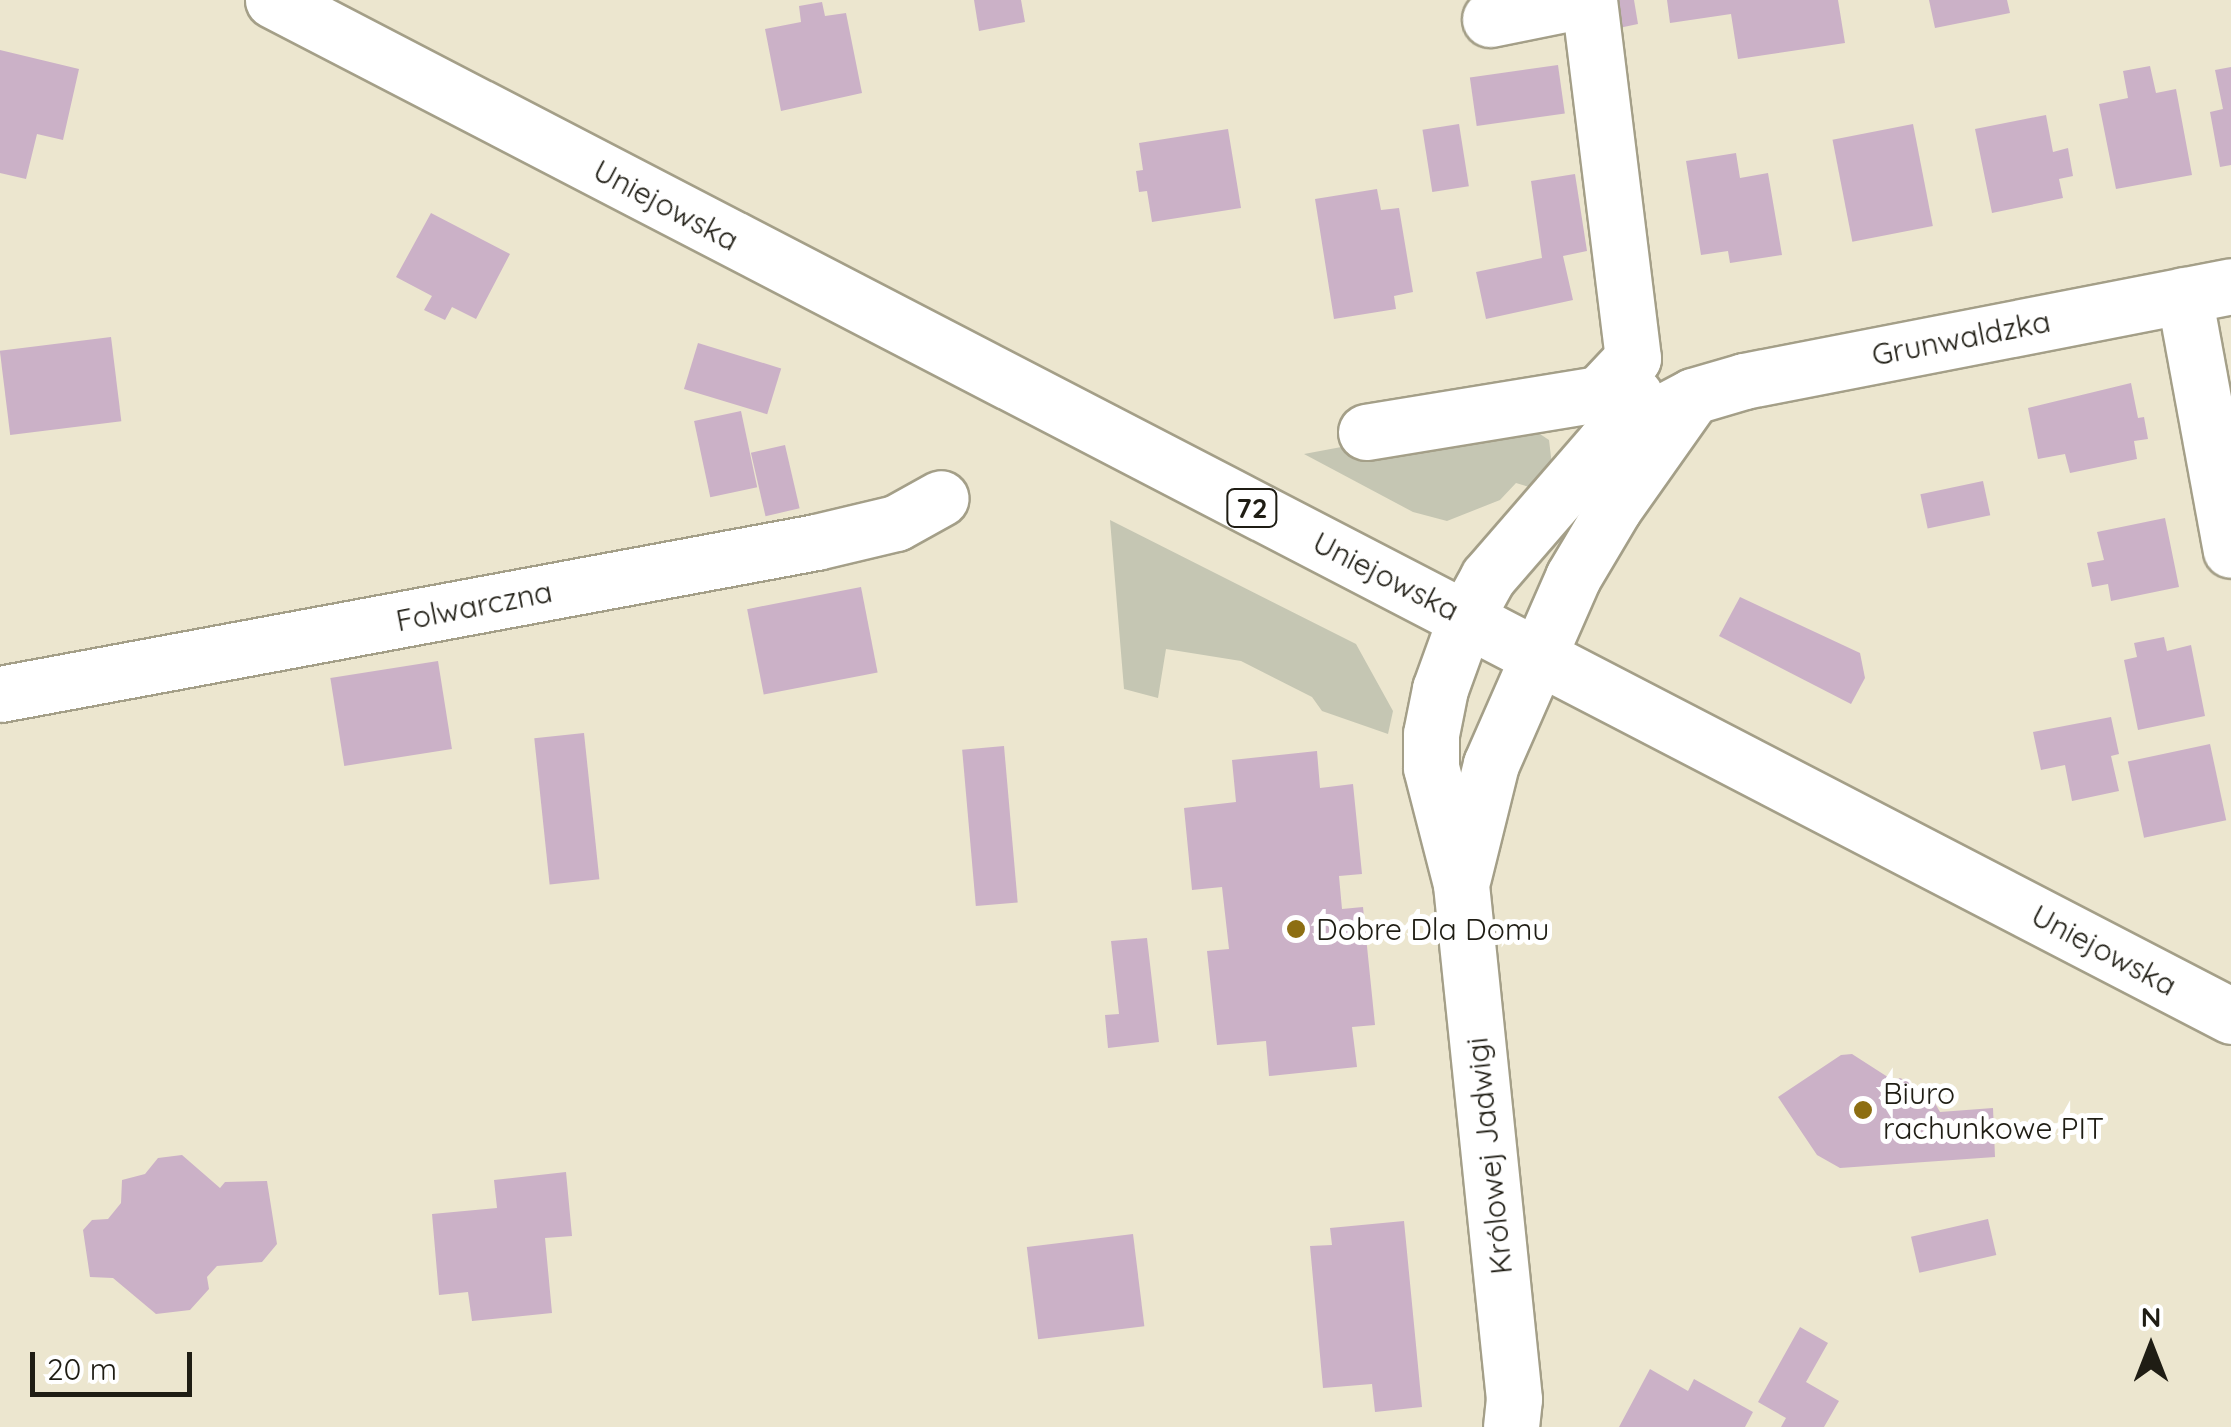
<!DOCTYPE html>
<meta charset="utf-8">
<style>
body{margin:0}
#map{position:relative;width:2231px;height:1427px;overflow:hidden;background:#ece6cf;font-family:Quicksand,sans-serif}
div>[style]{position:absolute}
.green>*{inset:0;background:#c5c6b3}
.building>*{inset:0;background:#cbb1c7;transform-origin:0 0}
.roads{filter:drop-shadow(2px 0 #a49f88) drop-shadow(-2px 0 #a49f88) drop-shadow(0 2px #a49f88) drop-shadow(0 -2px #a49f88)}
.minor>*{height:55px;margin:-27.5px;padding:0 27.5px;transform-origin:27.5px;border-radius:27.5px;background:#fff}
.major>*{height:55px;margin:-27.5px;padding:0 27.5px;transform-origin:27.5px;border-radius:27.5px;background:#fff}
.dots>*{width:28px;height:28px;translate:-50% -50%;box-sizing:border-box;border:5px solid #fff;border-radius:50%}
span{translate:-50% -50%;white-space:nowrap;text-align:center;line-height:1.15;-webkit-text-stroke:10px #fff;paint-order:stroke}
.shield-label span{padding:2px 8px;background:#fff;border:2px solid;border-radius:8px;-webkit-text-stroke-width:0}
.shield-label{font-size:28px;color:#1f1d14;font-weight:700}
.street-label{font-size:30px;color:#1f1d14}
.poi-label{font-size:30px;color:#1f1d14}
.left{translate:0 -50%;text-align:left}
.north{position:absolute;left:2101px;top:1297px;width:100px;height:100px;-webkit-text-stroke:8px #fff;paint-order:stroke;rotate:0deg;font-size:28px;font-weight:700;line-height:40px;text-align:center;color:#1f1d14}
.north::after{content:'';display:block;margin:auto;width:35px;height:45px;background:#1f1d14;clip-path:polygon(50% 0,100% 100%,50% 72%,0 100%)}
.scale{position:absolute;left:30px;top:1352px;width:162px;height:45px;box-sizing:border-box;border:5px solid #1f1d14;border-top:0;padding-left:12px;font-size:30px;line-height:35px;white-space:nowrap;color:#1f1d14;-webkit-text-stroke:8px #fff;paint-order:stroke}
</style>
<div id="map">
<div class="green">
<i style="clip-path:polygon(1534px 430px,1549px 440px,1552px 465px,1536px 489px,1516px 483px,1500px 500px,1447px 521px,1413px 512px,1304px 454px,1384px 439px)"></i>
<i style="clip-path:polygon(1110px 520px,1356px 644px,1393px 711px,1388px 734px,1322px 711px,1312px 697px,1241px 661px,1166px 649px,1158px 698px,1124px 689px)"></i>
</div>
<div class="building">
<i style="clip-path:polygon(974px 0,1021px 0,1025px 22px,979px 31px)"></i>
<i style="clip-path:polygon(1609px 0,1634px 0,1638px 24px,1614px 29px)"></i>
<i style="clip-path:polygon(1667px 0,1838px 0,1845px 43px,1738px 59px,1731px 14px,1670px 23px)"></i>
<i style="clip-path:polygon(1929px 0,2007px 0,2010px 13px,1935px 28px)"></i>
<i style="clip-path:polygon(822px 2px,825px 16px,846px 13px,862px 93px,781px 111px,765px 29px,801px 22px,799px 6px)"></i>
<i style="clip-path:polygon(0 50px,79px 69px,63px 140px,37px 134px,26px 179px,0 173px)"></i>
<i style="left:1558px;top:65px;width:49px;height:89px;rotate:82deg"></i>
<i style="clip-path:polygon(2150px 66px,2156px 93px,2176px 89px,2192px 175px,2116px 189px,2099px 104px,2128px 98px,2123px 71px)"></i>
<i style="clip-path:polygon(2231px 67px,2231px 165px,2220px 167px,2210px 112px,2223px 109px,2215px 70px)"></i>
<i style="clip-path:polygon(2046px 115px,2053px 152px,2068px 148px,2073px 176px,2059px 179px,2063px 198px,1992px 213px,1975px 129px)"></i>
<i style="left:1459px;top:124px;width:63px;height:37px;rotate:81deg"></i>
<i style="left:1913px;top:124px;width:104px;height:82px;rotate:79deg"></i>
<i style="clip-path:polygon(1228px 129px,1241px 208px,1152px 222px,1147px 191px,1139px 192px,1136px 171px,1143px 170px,1139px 143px)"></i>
<i style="clip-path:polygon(1736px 153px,1740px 178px,1768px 173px,1782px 255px,1730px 263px,1728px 251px,1701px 255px,1686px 161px)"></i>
<i style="clip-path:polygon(1575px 174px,1587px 251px,1563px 256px,1573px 300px,1486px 319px,1476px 272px,1542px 258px,1531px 181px)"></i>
<i style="clip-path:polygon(1377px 189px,1381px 210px,1399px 208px,1413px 292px,1394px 296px,1396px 309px,1334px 319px,1315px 199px)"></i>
<i style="clip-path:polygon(431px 213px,510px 254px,476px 319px,452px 307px,445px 320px,424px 310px,432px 296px,396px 277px)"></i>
<i style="left:111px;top:337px;width:85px;height:112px;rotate:83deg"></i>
<i style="left:698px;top:343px;width:87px;height:48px;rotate:17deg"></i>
<i style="clip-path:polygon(2131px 383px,2138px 418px,2144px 417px,2148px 439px,2134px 441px,2137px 459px,2070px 473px,2065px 454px,2038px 459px,2028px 408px)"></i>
<i style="left:741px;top:411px;width:78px;height:48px;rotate:78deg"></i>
<i style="left:785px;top:445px;width:65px;height:35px;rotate:77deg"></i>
<i style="left:1983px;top:481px;width:35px;height:64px;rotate:78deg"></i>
<i style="clip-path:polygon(2165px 518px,2179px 587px,2111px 601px,2108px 584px,2092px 587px,2087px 563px,2104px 560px,2097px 532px)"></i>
<i style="left:861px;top:587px;width:87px;height:116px;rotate:79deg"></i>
<i style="clip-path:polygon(1740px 597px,1860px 653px,1865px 678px,1851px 704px,1719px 636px)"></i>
<i style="clip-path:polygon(2164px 637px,2167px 651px,2191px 645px,2205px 716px,2138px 730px,2124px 660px,2137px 657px,2134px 643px)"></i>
<i style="left:438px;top:661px;width:89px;height:109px;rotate:81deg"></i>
<i style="clip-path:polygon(2111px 717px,2119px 754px,2111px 756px,2119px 791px,2072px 801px,2065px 765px,2041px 770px,2033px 732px)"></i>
<i style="left:584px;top:733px;width:147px;height:50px;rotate:84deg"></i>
<i style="left:2210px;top:744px;width:78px;height:84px;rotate:78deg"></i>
<i style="left:1004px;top:746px;width:157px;height:42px;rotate:85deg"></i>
<i style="clip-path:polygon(1317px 751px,1320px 788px,1353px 784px,1362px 874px,1339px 876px,1342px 909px,1363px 907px,1375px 1025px,1352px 1027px,1357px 1067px,1269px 1076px,1266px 1041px,1217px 1045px,1207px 951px,1229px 949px,1222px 887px,1192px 890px,1184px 808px,1236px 802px,1232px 760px)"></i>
<i style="clip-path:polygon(1147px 938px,1159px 1042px,1108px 1048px,1105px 1015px,1119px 1014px,1111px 941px)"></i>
<i style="clip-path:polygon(1852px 1054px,1894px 1081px,1900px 1078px,1928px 1091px,1940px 1112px,1993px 1108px,1995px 1157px,1840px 1168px,1817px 1155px,1778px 1097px,1841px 1055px)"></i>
<i style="clip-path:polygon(182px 1155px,220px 1188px,225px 1182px,267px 1181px,277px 1244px,262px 1262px,217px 1266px,207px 1277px,209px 1289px,190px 1310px,156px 1314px,113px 1278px,90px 1277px,83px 1230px,92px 1220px,108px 1219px,121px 1203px,122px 1180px,145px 1174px,158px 1158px)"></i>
<i style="clip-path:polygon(566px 1172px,572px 1236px,545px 1238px,552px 1313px,472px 1321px,468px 1292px,439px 1295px,432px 1214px,497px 1208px,494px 1180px)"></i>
<i style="left:1988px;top:1219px;width:37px;height:79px;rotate:77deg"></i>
<i style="clip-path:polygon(1404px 1221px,1422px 1407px,1375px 1412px,1372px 1384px,1323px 1388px,1310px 1246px,1332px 1245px,1330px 1228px)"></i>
<i style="left:1133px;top:1234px;width:93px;height:107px;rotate:83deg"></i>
<i style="clip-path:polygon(1800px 1327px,1828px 1343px,1806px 1382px,1839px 1401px,1824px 1427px,1781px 1427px,1786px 1418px,1758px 1402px)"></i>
<i style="clip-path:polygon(1650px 1369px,1688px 1391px,1694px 1379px,1753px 1412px,1745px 1427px,1619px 1427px)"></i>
</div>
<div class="roads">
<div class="minor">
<i style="left:1589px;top:0;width:361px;rotate:83deg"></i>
<i style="left:1633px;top:358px;width:50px;rotate:133.4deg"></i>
<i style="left:1490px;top:19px;width:96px;rotate:-11.4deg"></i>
<i style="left:2184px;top:295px;width:259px;rotate:79.6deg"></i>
<i style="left:1366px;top:432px;width:236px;rotate:-9.3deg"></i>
<i style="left:1599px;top:394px;width:36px;rotate:2deg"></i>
<i style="left:0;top:694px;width:830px;rotate:-10.55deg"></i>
<i style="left:816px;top:542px;width:82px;rotate:-13.4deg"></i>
<i style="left:896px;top:523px;width:51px;rotate:-29.1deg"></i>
<i style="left:1463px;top:877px;width:116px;rotate:-76.1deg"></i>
<i style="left:1491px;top:764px;width:204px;rotate:-66.3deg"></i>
<i style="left:1573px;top:577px;width:80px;rotate:-59.3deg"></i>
<i style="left:1614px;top:508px;width:128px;rotate:-54.8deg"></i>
<i style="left:1511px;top:1427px;width:28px;rotate:-84deg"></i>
<i style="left:1514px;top:1399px;width:518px;rotate:-95.88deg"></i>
<i style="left:1461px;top:884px;width:121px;rotate:-104.4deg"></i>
<i style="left:1431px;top:767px;width:33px;rotate:-90deg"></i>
<i style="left:1431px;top:734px;width:46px;rotate:-78.7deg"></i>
<i style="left:1440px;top:689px;width:77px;rotate:-70.1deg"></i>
<i style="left:1466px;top:617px;width:46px;rotate:-61.2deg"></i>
<i style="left:1488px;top:577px;width:177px;rotate:-49.1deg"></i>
<i style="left:1604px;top:443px;width:101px;rotate:-27.8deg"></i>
<i style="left:1693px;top:396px;width:53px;rotate:-16.4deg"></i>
<i style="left:1744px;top:381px;width:496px;rotate:-11deg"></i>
</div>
<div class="major">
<i style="left:273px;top:0;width:2206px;rotate:27.42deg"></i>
</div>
</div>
<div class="dots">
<i style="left:1296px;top:929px;background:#8d6e12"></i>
<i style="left:1863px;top:1110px;background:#8d6e12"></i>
</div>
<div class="shield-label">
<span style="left:1252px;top:508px">72</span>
</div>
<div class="street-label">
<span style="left:666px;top:205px;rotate:28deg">Uniejowska</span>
<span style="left:1961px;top:338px;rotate:-11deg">Grunwaldzka</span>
<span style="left:1386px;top:576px;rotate:27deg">Uniejowska</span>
<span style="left:474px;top:606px;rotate:-11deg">Folwarczna</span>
<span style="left:2104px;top:950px;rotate:28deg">Uniejowska</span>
<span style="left:1489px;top:1156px;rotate:-96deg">Królowej Jadwigi</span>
</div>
<div class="poi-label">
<span class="left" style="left:1316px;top:929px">Dobre Dla Domu</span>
<span class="left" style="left:1883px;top:1110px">Biuro<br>rachunkowe PIT</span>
</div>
<div class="north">N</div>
<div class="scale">20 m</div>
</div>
